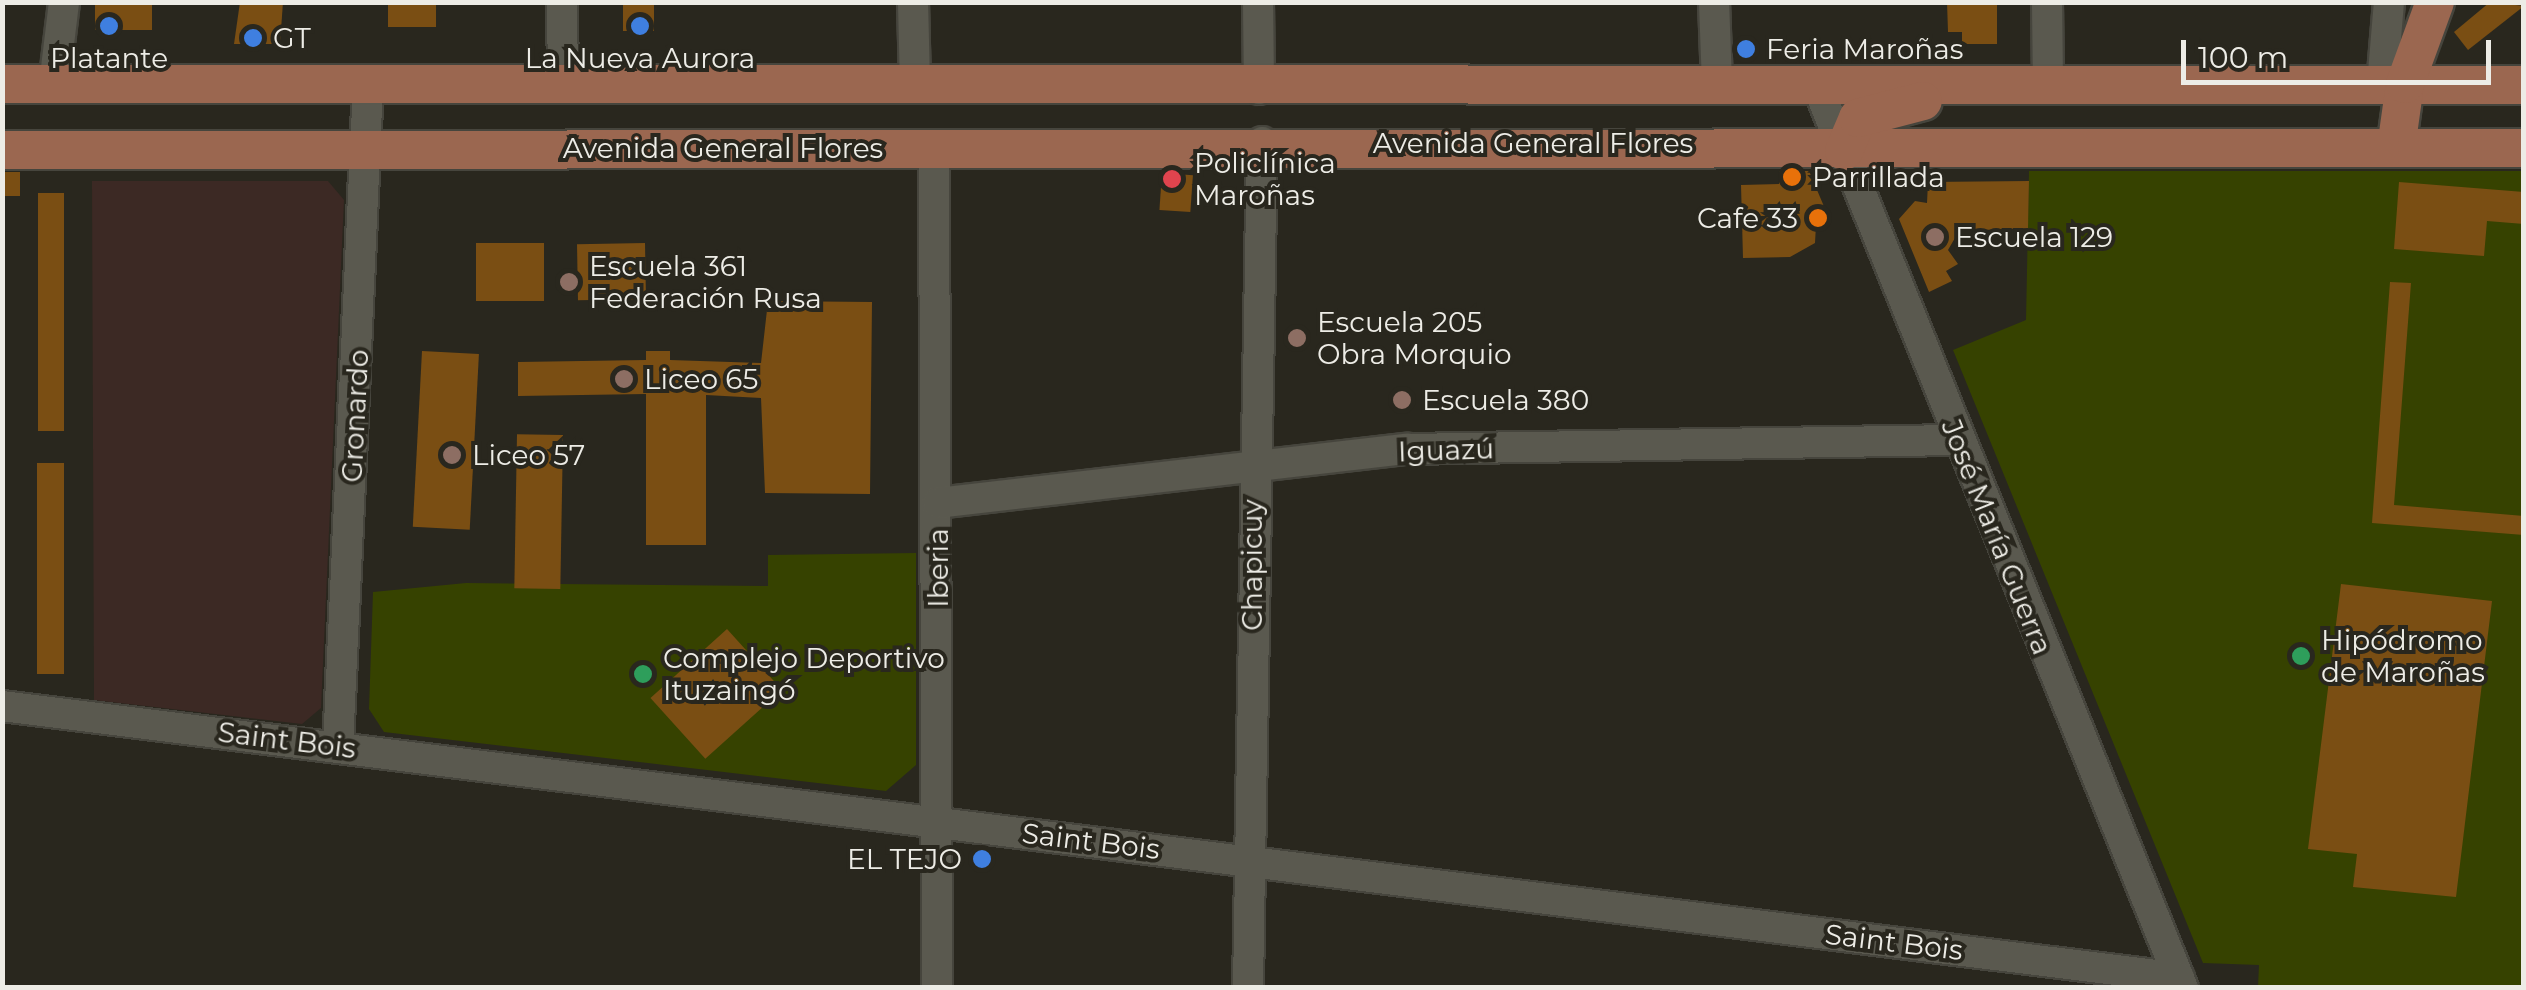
<!DOCTYPE html>
<meta charset="utf-8">
<style>
body{margin:0}
#map{position:relative;width:2526px;height:990px;overflow:hidden;background:#29271e;font-family:Montserrat,sans-serif}
div>[style]{position:absolute}
.industrial>*{inset:0;background:#3c2924}
.green>*{inset:0;background:#364200}
.building>*{inset:0;background:#7a4e13;transform-origin:0 0}
.roads{filter:drop-shadow(2px 0 #46453d) drop-shadow(-2px 0 #46453d) drop-shadow(0 2px #46453d) drop-shadow(0 -2px #46453d)}
.minor>*{height:30px;margin:-15px;padding:0 15px;transform-origin:15px;border-radius:15px;background:#5a594f}
.major>*{height:38px;margin:-19px;padding:0 19px;transform-origin:19px;border-radius:19px;background:#9b6750}
.dots>*{width:28px;height:28px;translate:-50% -50%;box-sizing:border-box;border:5px solid #29271e;border-radius:50%}
span{translate:-50% -50%;white-space:nowrap;text-align:center;line-height:1.15;-webkit-text-stroke:8px #29271e;paint-order:stroke}
.poi-label{font-size:28px;color:#edece6}
.left{translate:0 -50%;text-align:left}
.right{translate:-100% -50%;text-align:right}
.street-label{font-size:28px;color:#edece6}
.frame{position:absolute;inset:0;border:5px solid #edece6;pointer-events:none}
.scale{position:absolute;left:2181px;top:40px;width:310px;height:45px;box-sizing:border-box;border:5px solid #edece6;border-top:0;padding-left:12px;font-size:30px;line-height:35px;white-space:nowrap;color:#edece6;-webkit-text-stroke:8px #29271e;paint-order:stroke}
</style>
<div id="map">
<div class="industrial">
<i style="clip-path:polygon(92px 181px,328px 181px,344px 200px,321px 708px,302px 724px,94px 700px)"></i>
</div>
<div class="green">
<i style="clip-path:polygon(2029px 171px,2523px 171px,2523px 987px,2258px 987px,2259px 965px,2203px 963px,1953px 350px,2026px 320px)"></i>
<i style="clip-path:polygon(916px 553px,916px 765px,886px 791px,384px 732px,369px 709px,373px 592px,466px 583px,768px 586px,768px 555px)"></i>
</div>
<div class="building">
<i style="left:95px;top:2px;width:57px;height:28px"></i>
<i style="clip-path:polygon(240px 2px,283px 2px,280px 44px,234px 44px)"></i>
<i style="left:388px;top:2px;width:48px;height:25px"></i>
<i style="left:623px;top:2px;width:31px;height:29px"></i>
<i style="clip-path:polygon(1947px 2px,1997px 2px,1997px 44px,1962px 44px,1962px 32px,1948px 32px)"></i>
<i style="clip-path:polygon(2490px 2px,2524px 6px,2468px 50px,2454px 32px)"></i>
<i style="clip-path:polygon(1779px 171px,1809px 171px,1831px 223px,1816px 225px,1815px 243px,1790px 257px,1743px 258px,1741px 185px,1779px 184px)"></i>
<i style="left:2px;top:172px;width:18px;height:24px"></i>
<i style="left:1162px;top:173px;width:31px;height:37px;rotate:4deg"></i>
<i style="clip-path:polygon(2029px 181px,2028px 228px,1959px 231px,1948px 250px,1958px 264px,1946px 271px,1952px 281px,1929px 292px,1899px 219px,1915px 201px,1927px 203px,1928px 182px)"></i>
<i style="clip-path:polygon(2399px 182px,2524px 192px,2524px 224px,2487px 221px,2484px 256px,2394px 249px)"></i>
<i style="left:64px;top:193px;width:238px;height:26px;rotate:90deg"></i>
<i style="left:476px;top:243px;width:68px;height:58px"></i>
<i style="left:645px;top:243px;width:56px;height:68px;rotate:89deg"></i>
<i style="clip-path:polygon(2390px 282px,2411px 283px,2394px 505px,2524px 516px,2524px 535px,2372px 523px)"></i>
<i style="clip-path:polygon(768px 301px,872px 302px,870px 494px,765px 493px,761px 398px,706px 395px,706px 545px,646px 545px,646px 394px,518px 396px,518px 362px,646px 360px,646px 351px,670px 351px,670px 360px,761px 363px)"></i>
<i style="left:422px;top:351px;width:57px;height:176px;rotate:3deg"></i>
<i style="left:563px;top:435px;width:154px;height:46px;rotate:91deg"></i>
<i style="left:37px;top:463px;width:27px;height:211px"></i>
<i style="clip-path:polygon(2341px 584px,2492px 601px,2456px 897px,2353px 887px,2357px 854px,2308px 849px)"></i>
<i style="left:727px;top:629px;width:82px;height:103px;rotate:48deg"></i>
</div>
<div class="roads">
<div class="minor">
<i style="left:562px;top:2px;width:80px;rotate:89.3deg"></i>
<i style="left:913px;top:2px;width:82px;rotate:88.6deg"></i>
<i style="left:1258px;top:2px;width:87px;rotate:89.3deg"></i>
<i style="left:1714px;top:2px;width:82px;rotate:87.9deg"></i>
<i style="left:2047px;top:2px;width:82px;rotate:89.3deg"></i>
<i style="left:54px;top:85px;width:84px;rotate:-83.1deg"></i>
<i style="left:1817px;top:85px;width:974px;rotate:67.94deg"></i>
<i style="left:2382px;top:85px;width:83px;rotate:-85.2deg"></i>
<i style="left:934px;top:148px;width:840px;rotate:89.8deg"></i>
<i style="left:938px;top:503px;width:472px;rotate:-6.6deg"></i>
<i style="left:1407px;top:449px;width:550px;rotate:-0.94deg"></i>
<i style="left:2px;top:706px;width:2194px;rotate:7.12deg"></i>
<i style="left:338px;top:746px;width:662px;rotate:-87.4deg"></i>
<i style="left:1248px;top:988px;width:846px;rotate:-89.05deg"></i>
</div>
<div class="major">
<i style="left:2px;top:84px;width:2522px;rotate:0.02deg"></i>
<i style="left:2396px;top:148px;width:65px;rotate:-82deg"></i>
<i style="left:2405px;top:84px;width:87px;rotate:-69.9deg"></i>
<i style="left:2px;top:150px;width:2522px;rotate:-0.05deg"></i>
<i style="left:1844px;top:151px;width:36px;rotate:-67deg"></i>
<i style="left:1858px;top:118px;width:67px;rotate:-14.7deg"></i>
</div>
</div>
<div class="dots">
<i style="left:109px;top:26px;background:#3f7fe0"></i>
<i style="left:640px;top:26px;background:#3f7fe0"></i>
<i style="left:253px;top:38px;background:#3f7fe0"></i>
<i style="left:1746px;top:49px;background:#3f7fe0"></i>
<i style="left:1792px;top:177px;background:#e8710a"></i>
<i style="left:1172px;top:179px;background:#e0444e"></i>
<i style="left:1818px;top:218px;background:#e8710a"></i>
<i style="left:1935px;top:237px;background:#8d6e63"></i>
<i style="left:569px;top:282px;background:#8d6e63"></i>
<i style="left:1297px;top:338px;background:#8d6e63"></i>
<i style="left:624px;top:379px;background:#8d6e63"></i>
<i style="left:1402px;top:400px;background:#8d6e63"></i>
<i style="left:452px;top:455px;background:#8d6e63"></i>
<i style="left:2301px;top:656px;background:#2e9e5b"></i>
<i style="left:643px;top:674px;background:#2e9e5b"></i>
<i style="left:982px;top:859px;background:#3f7fe0"></i>
</div>
<div class="poi-label">
<span class="left" style="left:273px;top:38px">GT</span>
<span class="left" style="left:1766px;top:49px">Feria Maroñas</span>
<span style="left:109px;top:58px">Platante</span>
<span style="left:640px;top:58px">La Nueva Aurora</span>
<span class="left" style="left:1194px;top:179px">Policlínica<br>Maroñas</span>
<span class="left" style="left:1812px;top:177px">Parrillada</span>
<span class="right" style="left:1798px;top:218px">Cafe 33</span>
<span class="left" style="left:1955px;top:237px">Escuela 129</span>
<span class="left" style="left:589px;top:282px">Escuela 361<br>Federación Rusa</span>
<span class="left" style="left:1317px;top:338px">Escuela 205<br>Obra Morquio</span>
<span class="left" style="left:644px;top:379px">Liceo 65</span>
<span class="left" style="left:1422px;top:400px">Escuela 380</span>
<span class="left" style="left:472px;top:455px">Liceo 57</span>
<span class="left" style="left:2321px;top:656px">Hipódromo<br>de Maroñas</span>
<span class="left" style="left:663px;top:674px">Complejo Deportivo<br>Ituzaingó</span>
<span class="right" style="left:962px;top:859px">EL TEJO</span>
</div>
<div class="street-label">
<span style="left:1533px;top:143px">Avenida General Flores</span>
<span style="left:723px;top:148px">Avenida General Flores</span>
<span style="left:355px;top:416px;rotate:-87deg">Gronardo</span>
<span style="left:1446px;top:450px;rotate:-2deg">Iguazú</span>
<span style="left:1997px;top:537px;rotate:68deg">José María Guerra</span>
<span style="left:1252px;top:565px;rotate:-90deg">Chapicuy</span>
<span style="left:938px;top:568px;rotate:-90deg">Iberia</span>
<span style="left:287px;top:740px;rotate:7deg">Saint Bois</span>
<span style="left:1091px;top:841px;rotate:7deg">Saint Bois</span>
<span style="left:1894px;top:942px;rotate:7deg">Saint Bois</span>
</div>
<div class="frame"></div>
<div class="scale">100 m</div>
</div>
